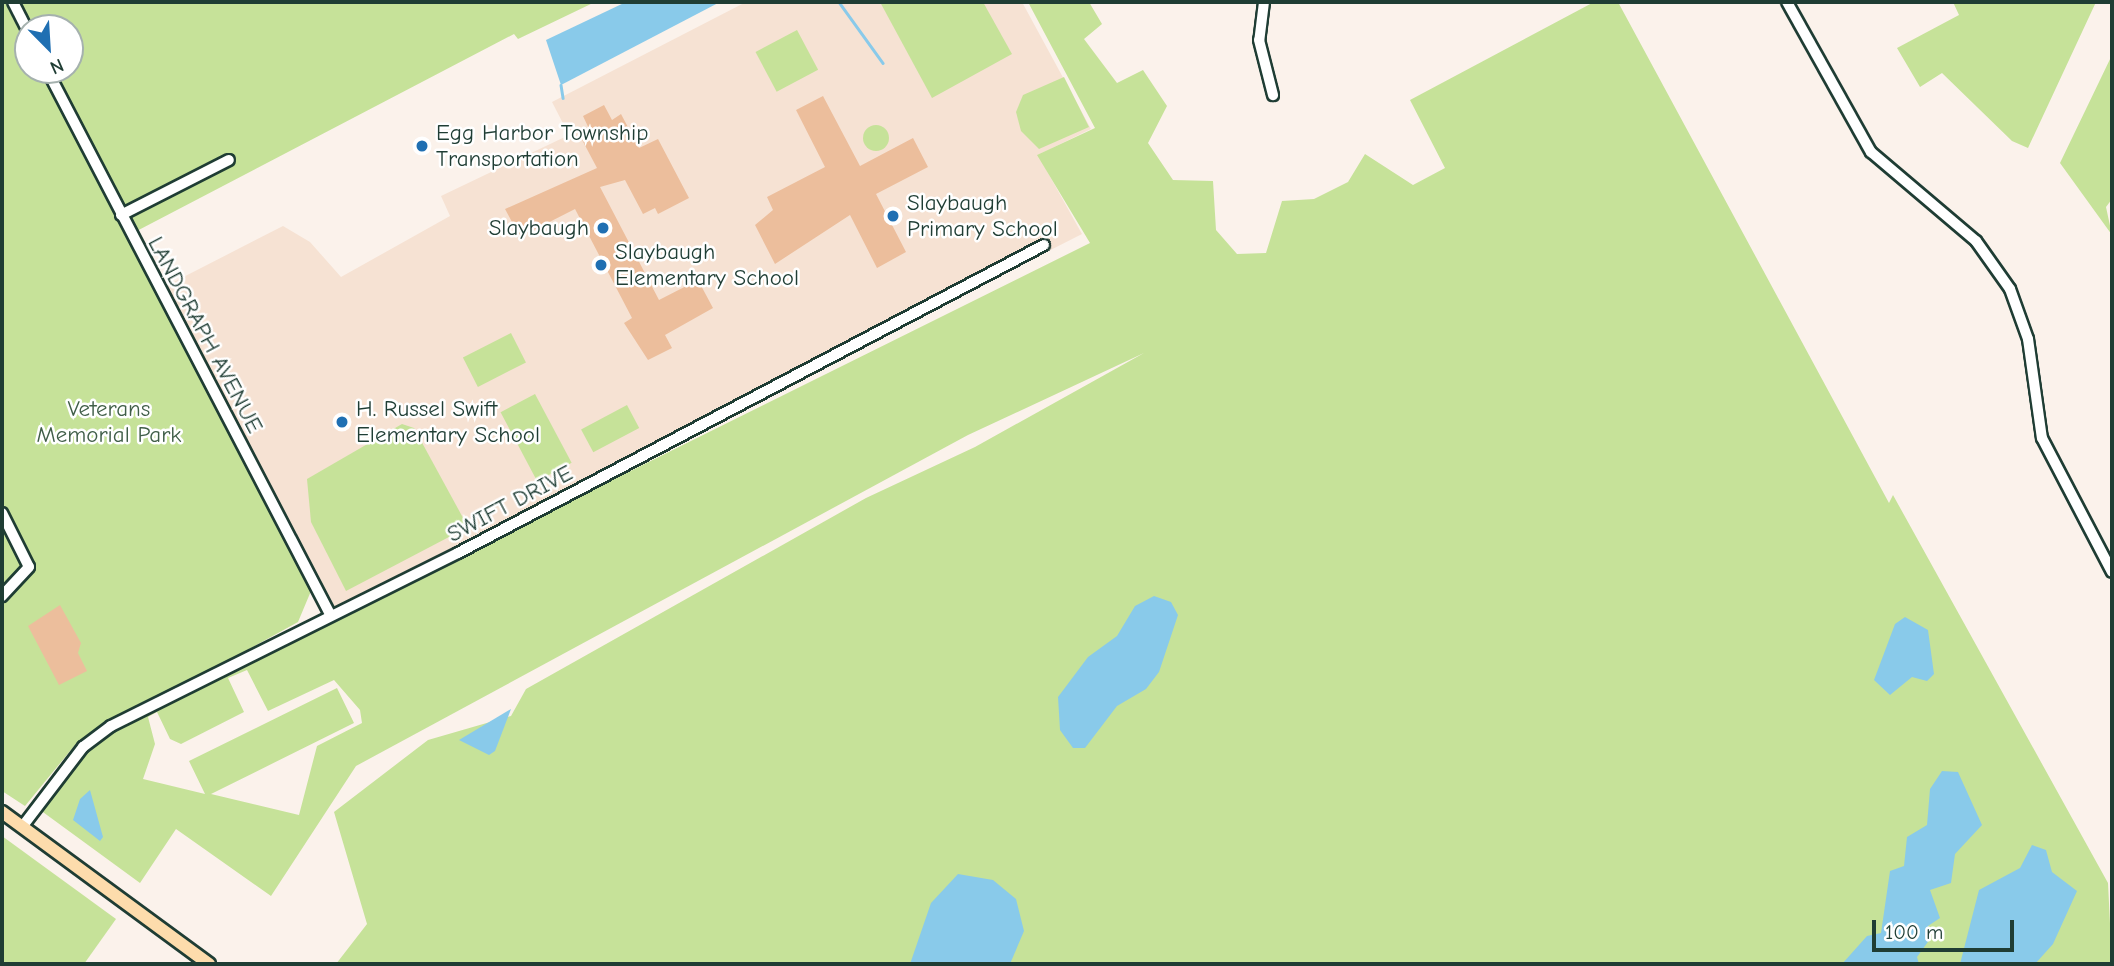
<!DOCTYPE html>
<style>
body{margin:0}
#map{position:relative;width:2114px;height:966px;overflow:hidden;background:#fbf2eb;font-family:"Comic Neue",sans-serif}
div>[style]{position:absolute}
.built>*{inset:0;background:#f6e2d3}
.green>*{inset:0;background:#c6e299;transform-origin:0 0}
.round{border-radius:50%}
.water>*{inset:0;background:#89caea}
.stream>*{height:2.5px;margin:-1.25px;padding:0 1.25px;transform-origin:1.25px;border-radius:1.25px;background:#89caea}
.building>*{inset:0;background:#ecbe9c}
.roads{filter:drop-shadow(2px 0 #1f3d34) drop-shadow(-2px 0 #1f3d34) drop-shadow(0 2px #1f3d34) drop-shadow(0 -2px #1f3d34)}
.minor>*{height:10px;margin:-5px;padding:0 5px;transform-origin:5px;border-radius:5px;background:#fff}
.major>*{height:12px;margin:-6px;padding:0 6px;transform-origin:6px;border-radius:6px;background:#fddcac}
.dots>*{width:19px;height:19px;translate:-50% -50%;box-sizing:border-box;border:4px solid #fff;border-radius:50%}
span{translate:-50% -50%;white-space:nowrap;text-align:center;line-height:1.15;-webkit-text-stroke:5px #fff;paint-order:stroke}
.poi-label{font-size:23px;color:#1f3d34}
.left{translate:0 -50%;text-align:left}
.right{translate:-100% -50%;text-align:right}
.street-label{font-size:23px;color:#1f3d34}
.park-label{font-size:23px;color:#405e48}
.frame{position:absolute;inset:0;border:4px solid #1f3d34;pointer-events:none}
.north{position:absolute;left:14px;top:14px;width:70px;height:70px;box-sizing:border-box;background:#fff;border:2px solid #a5b1ae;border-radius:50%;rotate:156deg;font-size:19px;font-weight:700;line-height:28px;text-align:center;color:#1f3d34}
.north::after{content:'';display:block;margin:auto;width:24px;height:32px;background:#1f6fb2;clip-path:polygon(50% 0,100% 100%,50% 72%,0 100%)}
.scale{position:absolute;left:1872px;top:920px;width:142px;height:32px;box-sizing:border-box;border:4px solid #1f3d34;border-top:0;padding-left:9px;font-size:21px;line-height:24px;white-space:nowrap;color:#1f3d34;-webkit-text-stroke:5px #fff;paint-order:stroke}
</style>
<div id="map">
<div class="built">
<i style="clip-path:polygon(746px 2px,1022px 2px,1091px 129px,1038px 155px,1082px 234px,331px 616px,160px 289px,283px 226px,310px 242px,341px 277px,450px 216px,441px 196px,569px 135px,552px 102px)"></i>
</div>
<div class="green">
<i style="clip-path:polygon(evenodd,2px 2px,595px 2px,518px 39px,514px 34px,131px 234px,311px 591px,298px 622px,75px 745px,25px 806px,2px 791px,2px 2px,28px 28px,70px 28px,70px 70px,28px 70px,28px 28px)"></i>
<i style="clip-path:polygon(880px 2px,983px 2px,1012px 54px,932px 98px)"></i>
<i style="clip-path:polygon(evenodd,1028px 2px,1089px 2px,1102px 24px,1084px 39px,1117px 83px,1143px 70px,1167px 106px,1148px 143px,1173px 180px,1213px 181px,1216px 230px,1237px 254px,1266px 253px,1282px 201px,1314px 199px,1348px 182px,1365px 154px,1413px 185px,1445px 168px,1410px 100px,1594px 2px,1618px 2px,1889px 503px,1893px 495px,2108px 883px,2112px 964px,336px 964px,367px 924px,334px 812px,428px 740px,511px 716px,526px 689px,866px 498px,975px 447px,1144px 353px,968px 435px,356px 766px,271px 896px,176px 829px,140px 883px,36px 807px,73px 755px,185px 692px,1090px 243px,1037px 155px,1095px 128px,1028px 2px,247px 670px,268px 711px,334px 680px,360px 710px,362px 723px,317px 746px,299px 815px,211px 794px,354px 723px,337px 688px,189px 761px,205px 794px,143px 779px,155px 744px,148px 717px,157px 712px,170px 739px,181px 744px,244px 712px,228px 678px,247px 670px)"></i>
<i style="clip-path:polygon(1953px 2px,2096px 2px,2028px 148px,2012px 141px,1942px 73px,1920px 87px,1897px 48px,1959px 15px)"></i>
<i style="left:797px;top:30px;width:45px;height:47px;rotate:62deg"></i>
<i style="clip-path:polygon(2112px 55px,2112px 199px,2106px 207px,2112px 235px,2060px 163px)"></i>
<i style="clip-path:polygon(1064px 77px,1089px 127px,1039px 149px,1021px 131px,1016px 112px,1023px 95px)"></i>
<i class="round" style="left:863px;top:125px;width:26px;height:26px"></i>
<i style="left:511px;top:333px;width:33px;height:54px;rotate:63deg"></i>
<i style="left:535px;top:394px;width:78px;height:39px;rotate:62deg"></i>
<i style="left:627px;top:405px;width:26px;height:52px;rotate:62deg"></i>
<i style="clip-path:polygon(402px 424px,414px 428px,468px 527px,346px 591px,311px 522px,307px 479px)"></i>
<i style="clip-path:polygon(2px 836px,116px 919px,84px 964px,2px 964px)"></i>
</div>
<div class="water">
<i style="clip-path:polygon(626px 2px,720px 2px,561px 85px,546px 40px)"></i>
<i style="clip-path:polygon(1154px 596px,1171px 602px,1178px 615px,1159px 672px,1146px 689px,1117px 706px,1085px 748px,1073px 748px,1060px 730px,1058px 697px,1088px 657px,1117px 636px,1135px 606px)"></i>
<i style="clip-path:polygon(1905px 617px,1928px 630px,1934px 674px,1927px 681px,1912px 677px,1890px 695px,1874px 680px,1895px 624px)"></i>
<i style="clip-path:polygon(511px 709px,495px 751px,489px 755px,459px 740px)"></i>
<i style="clip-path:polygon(1942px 771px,1958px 772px,1982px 825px,1955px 854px,1951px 883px,1930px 890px,1940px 918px,1928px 926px,1930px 939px,1917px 957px,1919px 964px,1842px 964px,1867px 936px,1881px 933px,1890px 871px,1904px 866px,1907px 837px,1927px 825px,1930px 789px)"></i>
<i style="clip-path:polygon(90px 790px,103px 837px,100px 841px,73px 820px,80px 799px)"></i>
<i style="clip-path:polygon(2032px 845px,2046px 850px,2052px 872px,2077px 891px,2053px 944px,2035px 964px,1960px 964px,1979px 890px,2020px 868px)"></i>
<i style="clip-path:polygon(958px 874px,993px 880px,1016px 899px,1024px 931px,1010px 964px,910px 964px,931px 903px)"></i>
</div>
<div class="stream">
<i style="left:839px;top:2px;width:75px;rotate:54.2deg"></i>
<i style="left:561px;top:85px;width:13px;rotate:81deg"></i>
</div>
<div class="building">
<i style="clip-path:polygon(823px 96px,860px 166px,913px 138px,928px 167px,876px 194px,906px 252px,877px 268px,850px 215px,775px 264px,755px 225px,773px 210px,767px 197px,825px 167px,796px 110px)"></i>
<i style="clip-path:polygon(604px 105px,612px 120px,621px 114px,639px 148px,658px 139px,689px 198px,658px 214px,655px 208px,643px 214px,625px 180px,600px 187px,659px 300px,698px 280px,713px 308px,665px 335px,672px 348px,648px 360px,624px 323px,632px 318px,575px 209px,520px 237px,505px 209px,597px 168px,580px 136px,590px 131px,583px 116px)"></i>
<i style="clip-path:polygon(60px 605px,81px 643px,78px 653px,87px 671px,59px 685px,28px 626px)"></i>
</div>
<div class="roads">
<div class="minor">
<i style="left:13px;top:2px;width:34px;rotate:63deg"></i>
<i style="left:1264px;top:2px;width:38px;rotate:97deg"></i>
<i style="left:1259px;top:40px;width:57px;rotate:75.7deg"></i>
<i style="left:1787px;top:2px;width:172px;rotate:60.8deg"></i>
<i style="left:1871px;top:152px;width:138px;rotate:40.3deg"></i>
<i style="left:1976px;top:241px;width:59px;rotate:54.7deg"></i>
<i style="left:2010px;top:289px;width:53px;rotate:70.2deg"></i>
<i style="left:2028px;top:339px;width:100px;rotate:82deg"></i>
<i style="left:2042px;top:438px;width:151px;rotate:62.4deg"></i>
<i style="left:47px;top:70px;width:615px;rotate:62.52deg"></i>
<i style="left:121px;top:215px;width:121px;rotate:-27deg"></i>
<i style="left:2px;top:513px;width:60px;rotate:63.4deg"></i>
<i style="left:29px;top:567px;width:40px;rotate:133deg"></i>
<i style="left:22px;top:827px;width:101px;rotate:-52.7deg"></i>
<i style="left:83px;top:747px;width:35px;rotate:-37deg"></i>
<i style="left:111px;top:726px;width:388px;rotate:-26.5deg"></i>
<i style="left:458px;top:553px;width:662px;rotate:-27.73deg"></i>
</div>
<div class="major">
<i style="left:2px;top:812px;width:257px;rotate:36.3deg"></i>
</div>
</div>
<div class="dots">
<i style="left:422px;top:146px;background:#1f6fb2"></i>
<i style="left:893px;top:216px;background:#1f6fb2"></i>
<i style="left:603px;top:228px;background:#1f6fb2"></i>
<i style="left:601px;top:265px;background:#1f6fb2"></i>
<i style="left:342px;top:422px;background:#1f6fb2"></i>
</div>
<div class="poi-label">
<span class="left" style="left:436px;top:146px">Egg Harbor Township<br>Transportation</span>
<span class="left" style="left:907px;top:216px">Slaybaugh<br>Primary School</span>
<span class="right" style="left:589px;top:228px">Slaybaugh</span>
<span class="left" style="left:615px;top:265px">Slaybaugh<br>Elementary School</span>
<span class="left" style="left:356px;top:422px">H. Russel Swift<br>Elementary School</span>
</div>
<div class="street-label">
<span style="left:205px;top:335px;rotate:62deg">LANDGRAPH AVENUE</span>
<span style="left:510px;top:504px;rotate:-28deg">SWIFT DRIVE</span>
</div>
<div class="park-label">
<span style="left:109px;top:422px">Veterans<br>Memorial Park</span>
</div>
<div class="frame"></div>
<div class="north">N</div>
<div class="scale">100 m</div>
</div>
